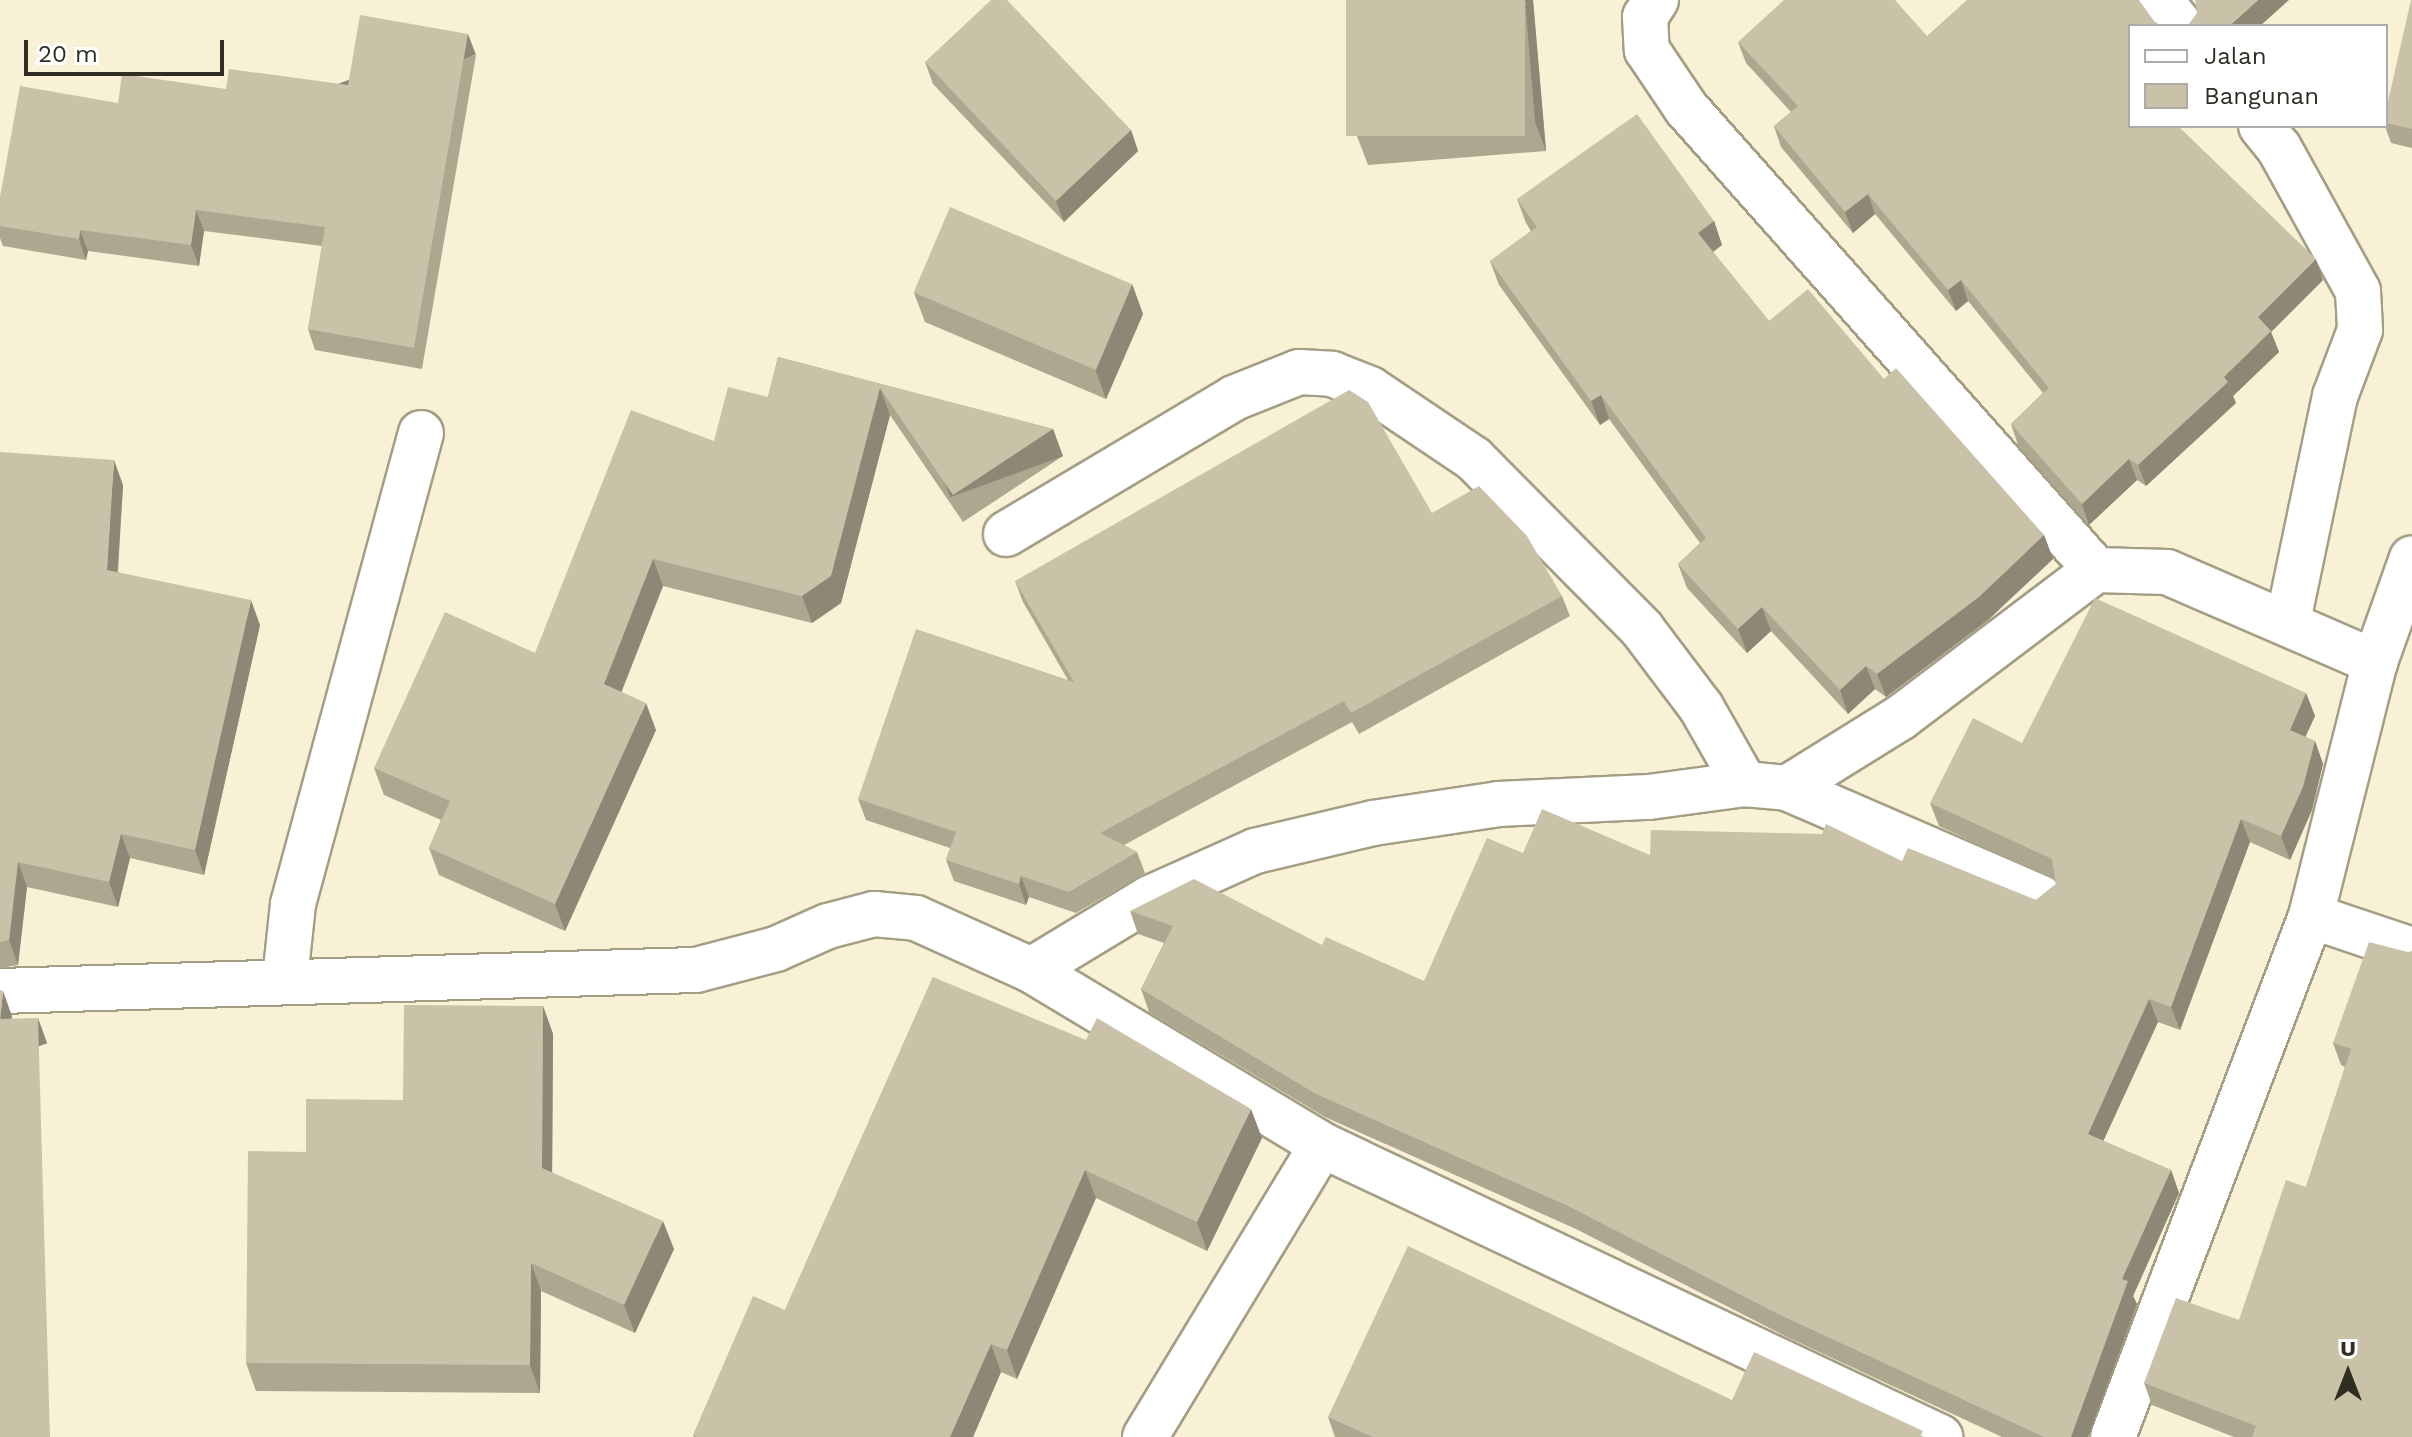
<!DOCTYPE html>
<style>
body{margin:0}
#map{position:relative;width:2412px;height:1437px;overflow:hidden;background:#f8f1d6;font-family:"Work Sans",sans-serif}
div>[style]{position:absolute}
.roads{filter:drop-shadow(2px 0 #a49e85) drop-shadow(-2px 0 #a49e85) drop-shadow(0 2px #a49e85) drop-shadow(0 -2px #a49e85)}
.street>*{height:44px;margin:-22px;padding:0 22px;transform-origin:22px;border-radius:22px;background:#fff}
.wall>*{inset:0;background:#ada790}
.shaded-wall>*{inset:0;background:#8d8876;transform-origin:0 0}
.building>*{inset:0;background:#c9c2a8;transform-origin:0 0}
span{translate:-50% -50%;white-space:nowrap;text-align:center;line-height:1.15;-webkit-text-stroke:6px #fff;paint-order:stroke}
.legend{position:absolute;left:2128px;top:24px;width:260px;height:104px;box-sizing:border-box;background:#fff;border:2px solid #acaba7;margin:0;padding:10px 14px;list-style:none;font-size:24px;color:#302d23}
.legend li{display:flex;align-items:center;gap:16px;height:40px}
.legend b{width:40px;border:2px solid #acaba7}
.north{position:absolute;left:2308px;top:1333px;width:80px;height:80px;-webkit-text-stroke:6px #fff;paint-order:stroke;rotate:0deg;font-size:22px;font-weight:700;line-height:32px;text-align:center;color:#302d23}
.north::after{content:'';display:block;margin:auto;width:28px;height:36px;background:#302d23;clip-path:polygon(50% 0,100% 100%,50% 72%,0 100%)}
.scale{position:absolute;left:24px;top:40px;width:200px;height:36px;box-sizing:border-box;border:4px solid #302d23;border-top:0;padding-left:10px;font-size:24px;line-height:28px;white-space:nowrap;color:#302d23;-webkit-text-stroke:6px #fff;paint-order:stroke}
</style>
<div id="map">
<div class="roads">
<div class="street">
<i style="left:1656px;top:0;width:20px;rotate:123deg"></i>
<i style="left:1645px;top:17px;width:33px;rotate:87deg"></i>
<i style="left:1647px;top:50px;width:70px;rotate:56.1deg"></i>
<i style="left:1686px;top:108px;width:618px;rotate:48.41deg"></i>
<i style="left:2160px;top:0;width:33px;rotate:51deg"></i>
<i style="left:2261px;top:126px;width:28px;rotate:51deg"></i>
<i style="left:2279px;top:148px;width:163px;rotate:61.1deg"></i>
<i style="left:2358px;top:291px;width:39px;rotate:87deg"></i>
<i style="left:2360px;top:330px;width:71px;rotate:110.7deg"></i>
<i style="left:2335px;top:396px;width:229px;rotate:101.8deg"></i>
<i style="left:1006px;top:534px;width:265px;rotate:-30.8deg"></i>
<i style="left:1234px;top:398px;width:70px;rotate:-21.8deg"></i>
<i style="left:1299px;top:372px;width:33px;rotate:3deg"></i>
<i style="left:1332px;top:374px;width:41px;rotate:21.5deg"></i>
<i style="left:1370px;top:389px;width:125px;rotate:33.9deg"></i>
<i style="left:1474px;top:459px;width:239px;rotate:45.3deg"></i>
<i style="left:1642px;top:629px;width:98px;rotate:52.9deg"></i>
<i style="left:1701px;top:707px;width:89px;rotate:60.3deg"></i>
<i style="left:1787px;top:788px;width:277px;rotate:23.4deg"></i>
<i style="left:2311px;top:916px;width:107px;rotate:18.6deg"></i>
<i style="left:1031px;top:970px;width:340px;rotate:31deg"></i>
<i style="left:1322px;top:1145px;width:684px;rotate:25.29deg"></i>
<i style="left:285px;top:979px;width:75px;rotate:-83.9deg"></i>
<i style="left:293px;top:904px;width:488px;rotate:-74.8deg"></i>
<i style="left:0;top:991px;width:696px;rotate:-1.73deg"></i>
<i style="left:696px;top:970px;width:83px;rotate:-14.7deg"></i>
<i style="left:776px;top:949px;width:57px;rotate:-23.9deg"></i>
<i style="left:828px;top:926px;width:48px;rotate:-14.6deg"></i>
<i style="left:874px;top:914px;width:42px;rotate:5.4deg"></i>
<i style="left:916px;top:918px;width:126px;rotate:24.3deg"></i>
<i style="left:1031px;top:970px;width:139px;rotate:-31.2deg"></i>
<i style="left:1150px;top:898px;width:115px;rotate:-24.1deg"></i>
<i style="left:1255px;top:851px;width:121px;rotate:-13.3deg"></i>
<i style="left:1373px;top:823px;width:126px;rotate:-8.6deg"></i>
<i style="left:1498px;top:804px;width:151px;rotate:-2.7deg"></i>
<i style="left:1649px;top:797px;width:97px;rotate:-7.7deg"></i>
<i style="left:1745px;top:784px;width:42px;rotate:5.4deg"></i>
<i style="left:1787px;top:788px;width:133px;rotate:-31.8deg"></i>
<i style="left:1900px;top:718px;width:246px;rotate:-37.1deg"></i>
<i style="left:2096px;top:570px;width:71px;rotate:1.6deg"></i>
<i style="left:2167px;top:572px;width:227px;rotate:23.4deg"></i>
<i style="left:1145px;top:1437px;width:341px;rotate:-58.8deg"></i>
<i style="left:2113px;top:1437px;width:557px;rotate:-69.19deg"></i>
<i style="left:2311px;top:916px;width:262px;rotate:-75.9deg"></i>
<i style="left:2375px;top:662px;width:110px;rotate:-70.4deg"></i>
</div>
</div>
<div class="wall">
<i style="clip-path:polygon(1533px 0,1546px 151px,1368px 165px,1357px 136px)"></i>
<i style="clip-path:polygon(2412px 0,2412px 148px,2391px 143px,2385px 126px,2386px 126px)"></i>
<i style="clip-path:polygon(2154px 21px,2130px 126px,2323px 280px,2271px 332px,2279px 352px,2233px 396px,2236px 403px,2146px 486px,2137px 480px,2089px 525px,2018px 445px,2011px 424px,2043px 393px,1968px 301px,1956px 311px,1875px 214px,1853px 233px,1781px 147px,1774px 126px,1791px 112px,1746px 63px,1738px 42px,1927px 36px)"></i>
<i style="clip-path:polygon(476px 55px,422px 369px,315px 350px,308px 329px,322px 246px,204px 231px,199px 266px,88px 251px,86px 260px,3px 246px,0 238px,0 197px,118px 103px,226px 89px,348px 85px)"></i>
<i style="clip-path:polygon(925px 62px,1131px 130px,1138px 151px,1064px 222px,933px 84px)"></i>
<i style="clip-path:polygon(1517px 199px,1714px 221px,1722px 245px,1713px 252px,1769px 321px,1884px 379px,2044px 535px,2053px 559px,1988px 620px,1886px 697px,1875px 689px,1848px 714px,1771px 631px,1747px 653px,1687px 588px,1678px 564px,1700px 543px,1609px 419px,1600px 425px,1499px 285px,1490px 261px,1531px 231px,1526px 223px)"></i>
<i style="clip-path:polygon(1132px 284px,1143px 314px,1106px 399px,925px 322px,914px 293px)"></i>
<i style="clip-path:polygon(778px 357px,1053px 429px,1063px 456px,963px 522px,890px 415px,841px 603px,812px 623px,663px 586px,621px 692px,656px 730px,565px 931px,439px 875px,429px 848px,441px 820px,384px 795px,374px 768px,535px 653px,714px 441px,768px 397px)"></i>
<i style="clip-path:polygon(0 452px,123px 485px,118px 572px,260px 625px,204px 875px,130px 858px,118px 907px,27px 887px,18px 965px,0 968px)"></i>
<i style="clip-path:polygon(1432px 513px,1562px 596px,1570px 616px,1359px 734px,1352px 722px,1124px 845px,1137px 852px,1145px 873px,1076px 913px,1029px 897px,1026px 905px,954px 881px,946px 860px,950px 848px,866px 820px,858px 799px,1068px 680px,1023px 602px,1015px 581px)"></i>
<i style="clip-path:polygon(2306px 693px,2315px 716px,2305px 737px,2315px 741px,2323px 764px,2312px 810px,2290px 860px,2250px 842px,2180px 1030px,2158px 1022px,2103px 1141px,2171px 1170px,2179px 1193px,2133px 1296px,2137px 1304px,2088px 1437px,2002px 1437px,1787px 1337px,1576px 1229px,1325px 1117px,1149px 1012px,1141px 989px,1164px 943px,1138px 934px,1130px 911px,1322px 945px,1424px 981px,1523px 853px,1902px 861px,2036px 900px,2056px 884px,2055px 880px,1939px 826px,1930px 803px,2022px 743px)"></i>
<i style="clip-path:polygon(2408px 952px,2412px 1437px,2234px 1437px,2152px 1405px,2144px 1383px,2239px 1320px,2306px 1187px,2345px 1067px,2341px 1065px,2333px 1043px)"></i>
<i style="clip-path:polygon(933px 977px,1262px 1138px,1207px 1251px,1096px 1198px,1017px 1379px,1001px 1372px,973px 1437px,694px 1437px,693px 1435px,785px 1310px)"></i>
<i style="clip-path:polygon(543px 1006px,553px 1034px,552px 1172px,674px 1249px,635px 1333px,541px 1291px,540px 1393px,256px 1391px,246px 1363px,306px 1152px,403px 1100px)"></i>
<i style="clip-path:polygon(1732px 1400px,1925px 1437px,1335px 1437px,1328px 1417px)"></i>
</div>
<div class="shaded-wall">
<i style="clip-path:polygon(1525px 0,1533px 0,1546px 151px,1535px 122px)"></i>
<i style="clip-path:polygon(2258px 0,2289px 0,2260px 26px,2229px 26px)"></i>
<i style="left:468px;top:34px;width:22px;height:319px;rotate:69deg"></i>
<i style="clip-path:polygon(1131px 130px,1138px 151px,1064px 222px,1056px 201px)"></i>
<i style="clip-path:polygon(1868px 194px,1875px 214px,1853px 233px,1845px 212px)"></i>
<i style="clip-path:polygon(196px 210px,204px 231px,199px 266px,191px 245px)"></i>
<i style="clip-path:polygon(1714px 221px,1722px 245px,1706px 257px,1698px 233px)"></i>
<i style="clip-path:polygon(80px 230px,88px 251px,86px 260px,79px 239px)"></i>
<i style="clip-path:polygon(2316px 259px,2323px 280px,2271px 332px,2279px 352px,2233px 396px,2236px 403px,2146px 486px,2138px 465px,2224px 377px,2258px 317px)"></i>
<i style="clip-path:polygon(1961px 280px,1968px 301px,1956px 311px,1948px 290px)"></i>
<i style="clip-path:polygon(1132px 284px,1143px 314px,1106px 399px,1095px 369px)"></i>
<i style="clip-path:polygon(880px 388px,890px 415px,841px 603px,812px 623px,802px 596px)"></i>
<i style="clip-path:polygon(1601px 395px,1609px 419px,1600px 425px,1591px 401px)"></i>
<i style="left:1053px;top:429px;width:29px;height:120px;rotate:70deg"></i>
<i style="clip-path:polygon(2129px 459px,2137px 480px,2089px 525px,2082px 504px)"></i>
<i style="clip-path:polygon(114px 460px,123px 485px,116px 595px,107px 570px)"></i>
<i style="clip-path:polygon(2044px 535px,2053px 559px,1988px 620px,1886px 697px,1877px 674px)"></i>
<i style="clip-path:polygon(653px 559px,663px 586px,614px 711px,604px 684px)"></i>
<i style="clip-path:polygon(251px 600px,260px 625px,204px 875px,195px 850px)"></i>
<i style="clip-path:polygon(1762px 607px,1771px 631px,1747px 653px,1738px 629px)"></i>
<i style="clip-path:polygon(1866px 666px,1875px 689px,1848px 714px,1840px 690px)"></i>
<i style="clip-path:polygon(2306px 693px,2315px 716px,2298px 753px,2290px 730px)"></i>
<i style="clip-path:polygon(646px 703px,656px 730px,565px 931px,555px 904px)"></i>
<i style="clip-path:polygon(2315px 741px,2323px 764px,2312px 810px,2290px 860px,2281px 836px)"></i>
<i style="clip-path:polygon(2241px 819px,2250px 842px,2180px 1030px,2171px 1007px)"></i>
<i style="clip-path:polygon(121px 834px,130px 858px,118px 907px,109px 882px)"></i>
<i style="clip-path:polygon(18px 862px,27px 887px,18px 965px,9px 940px)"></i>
<i style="clip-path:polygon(1021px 876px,1029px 897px,1026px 905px,1019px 884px)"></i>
<i style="clip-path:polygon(3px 991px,12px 1016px,9px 1044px,0 1019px)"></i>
<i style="clip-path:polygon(2149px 999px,2158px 1022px,2096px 1157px,2088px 1134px)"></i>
<i style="clip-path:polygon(543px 1006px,553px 1034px,552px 1196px,542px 1168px)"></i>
<i style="left:38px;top:1018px;width:27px;height:419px;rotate:70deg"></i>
<i style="clip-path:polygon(1251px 1109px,1262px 1138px,1207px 1251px,1197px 1222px)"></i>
<i style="clip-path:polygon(1085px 1170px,1096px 1198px,1017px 1379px,1007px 1350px)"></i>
<i style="clip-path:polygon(2171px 1170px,2179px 1193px,2133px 1296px,2137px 1304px,2088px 1437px,2071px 1437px,2122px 1279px)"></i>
<i style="clip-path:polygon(663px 1221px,674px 1249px,635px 1333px,624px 1305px)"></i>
<i style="clip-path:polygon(531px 1263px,541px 1291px,540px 1393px,530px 1365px)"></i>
<i style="clip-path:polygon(991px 1344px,1001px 1372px,973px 1437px,950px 1437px)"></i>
</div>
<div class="building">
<i style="clip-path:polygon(991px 0,1007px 0,1131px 130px,1056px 201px,925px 62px)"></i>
<i style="left:1346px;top:0;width:179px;height:136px"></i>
<i style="clip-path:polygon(1784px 0,1895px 0,1927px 36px,1967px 0,2139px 0,2154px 21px,2161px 26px,2130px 26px,2130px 126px,2178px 126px,2316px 259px,2258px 317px,2271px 331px,2224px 377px,2228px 382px,2138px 465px,2129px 459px,2082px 504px,2011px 424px,2049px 388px,1961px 280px,1948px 290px,1868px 194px,1845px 212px,1774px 126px,1798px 106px,1738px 42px)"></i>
<i style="clip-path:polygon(2195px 0,2258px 0,2229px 26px,2182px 26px,2188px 25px,2197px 13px)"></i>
<i style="clip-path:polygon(2411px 0,2412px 0,2412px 129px,2386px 123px,2386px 110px)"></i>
<i style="clip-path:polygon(360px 15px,468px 34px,414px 348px,308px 329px,325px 227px,196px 210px,191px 245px,80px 230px,79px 239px,0 226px,0 197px,20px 86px,118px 103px,122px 74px,226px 89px,229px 69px,348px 85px)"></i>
<i style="clip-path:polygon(1637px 114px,1714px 221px,1698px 233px,1769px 321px,1808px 289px,1884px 379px,1896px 368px,2044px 535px,1979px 597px,1877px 674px,1866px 666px,1840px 690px,1762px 607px,1738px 629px,1678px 564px,1706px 538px,1601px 395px,1591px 401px,1490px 261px,1537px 227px,1517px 199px)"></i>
<i style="left:950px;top:207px;width:198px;height:93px;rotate:23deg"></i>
<i style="clip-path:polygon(778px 357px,1053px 429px,953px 495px,880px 388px,831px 576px,802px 596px,653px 559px,604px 684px,646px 703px,555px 904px,429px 848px,450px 801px,374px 768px,445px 612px,535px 653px,631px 410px,714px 441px,728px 387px,768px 397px)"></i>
<i style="clip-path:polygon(1349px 390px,1368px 402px,1432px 513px,1479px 486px,1527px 536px,1562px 596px,1351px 713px,1344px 701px,1100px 833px,1137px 852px,1069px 892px,1021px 876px,1019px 884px,946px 860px,956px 832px,858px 799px,916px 629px,1074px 682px,1015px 581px)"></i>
<i style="clip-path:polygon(0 452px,114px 460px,107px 570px,251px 600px,195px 850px,121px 834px,109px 882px,18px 862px,9px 940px,0 942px)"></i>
<i style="clip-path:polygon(2095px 598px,2306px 693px,2290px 730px,2315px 741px,2303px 787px,2281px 836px,2241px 819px,2171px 1007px,2149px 999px,2088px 1134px,2171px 1170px,2122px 1279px,2128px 1281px,2071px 1437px,2044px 1437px,1778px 1314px,1568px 1206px,1316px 1094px,1141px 989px,1173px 926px,1130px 911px,1194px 879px,1322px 945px,1326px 937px,1424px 981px,1487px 838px,1523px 853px,1542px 809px,1650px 855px,1651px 830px,1822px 834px,1826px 824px,1902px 861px,1908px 848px,2036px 900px,2056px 884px,2052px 859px,1930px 803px,1973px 718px,2022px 743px)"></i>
<i style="clip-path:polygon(2369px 942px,2408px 952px,2412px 951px,2412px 1437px,2252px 1437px,2256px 1426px,2144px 1383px,2176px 1298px,2239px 1320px,2286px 1180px,2306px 1187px,2351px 1049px,2333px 1043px)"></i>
<i style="clip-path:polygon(933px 977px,1086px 1040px,1097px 1018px,1251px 1109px,1197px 1222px,1085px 1170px,1007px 1350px,991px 1344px,950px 1437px,697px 1437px,693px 1435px,753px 1296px,785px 1310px)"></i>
<i style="clip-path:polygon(0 990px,3px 991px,0 1019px,38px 1018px,50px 1437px,0 1437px)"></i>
<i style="clip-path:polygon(404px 1005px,543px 1006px,542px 1168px,663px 1221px,624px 1305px,531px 1263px,530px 1365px,246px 1363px,248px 1151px,306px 1152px,306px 1099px,403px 1100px)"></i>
<i style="clip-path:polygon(1408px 1246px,1732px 1400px,1754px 1352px,1923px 1431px,1920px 1437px,1373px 1437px,1328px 1417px)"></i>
</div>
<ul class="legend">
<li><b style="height:10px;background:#fff"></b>Jalan</li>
<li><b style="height:22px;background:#c9c2a8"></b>Bangunan</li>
</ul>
<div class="north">U</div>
<div class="scale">20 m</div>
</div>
